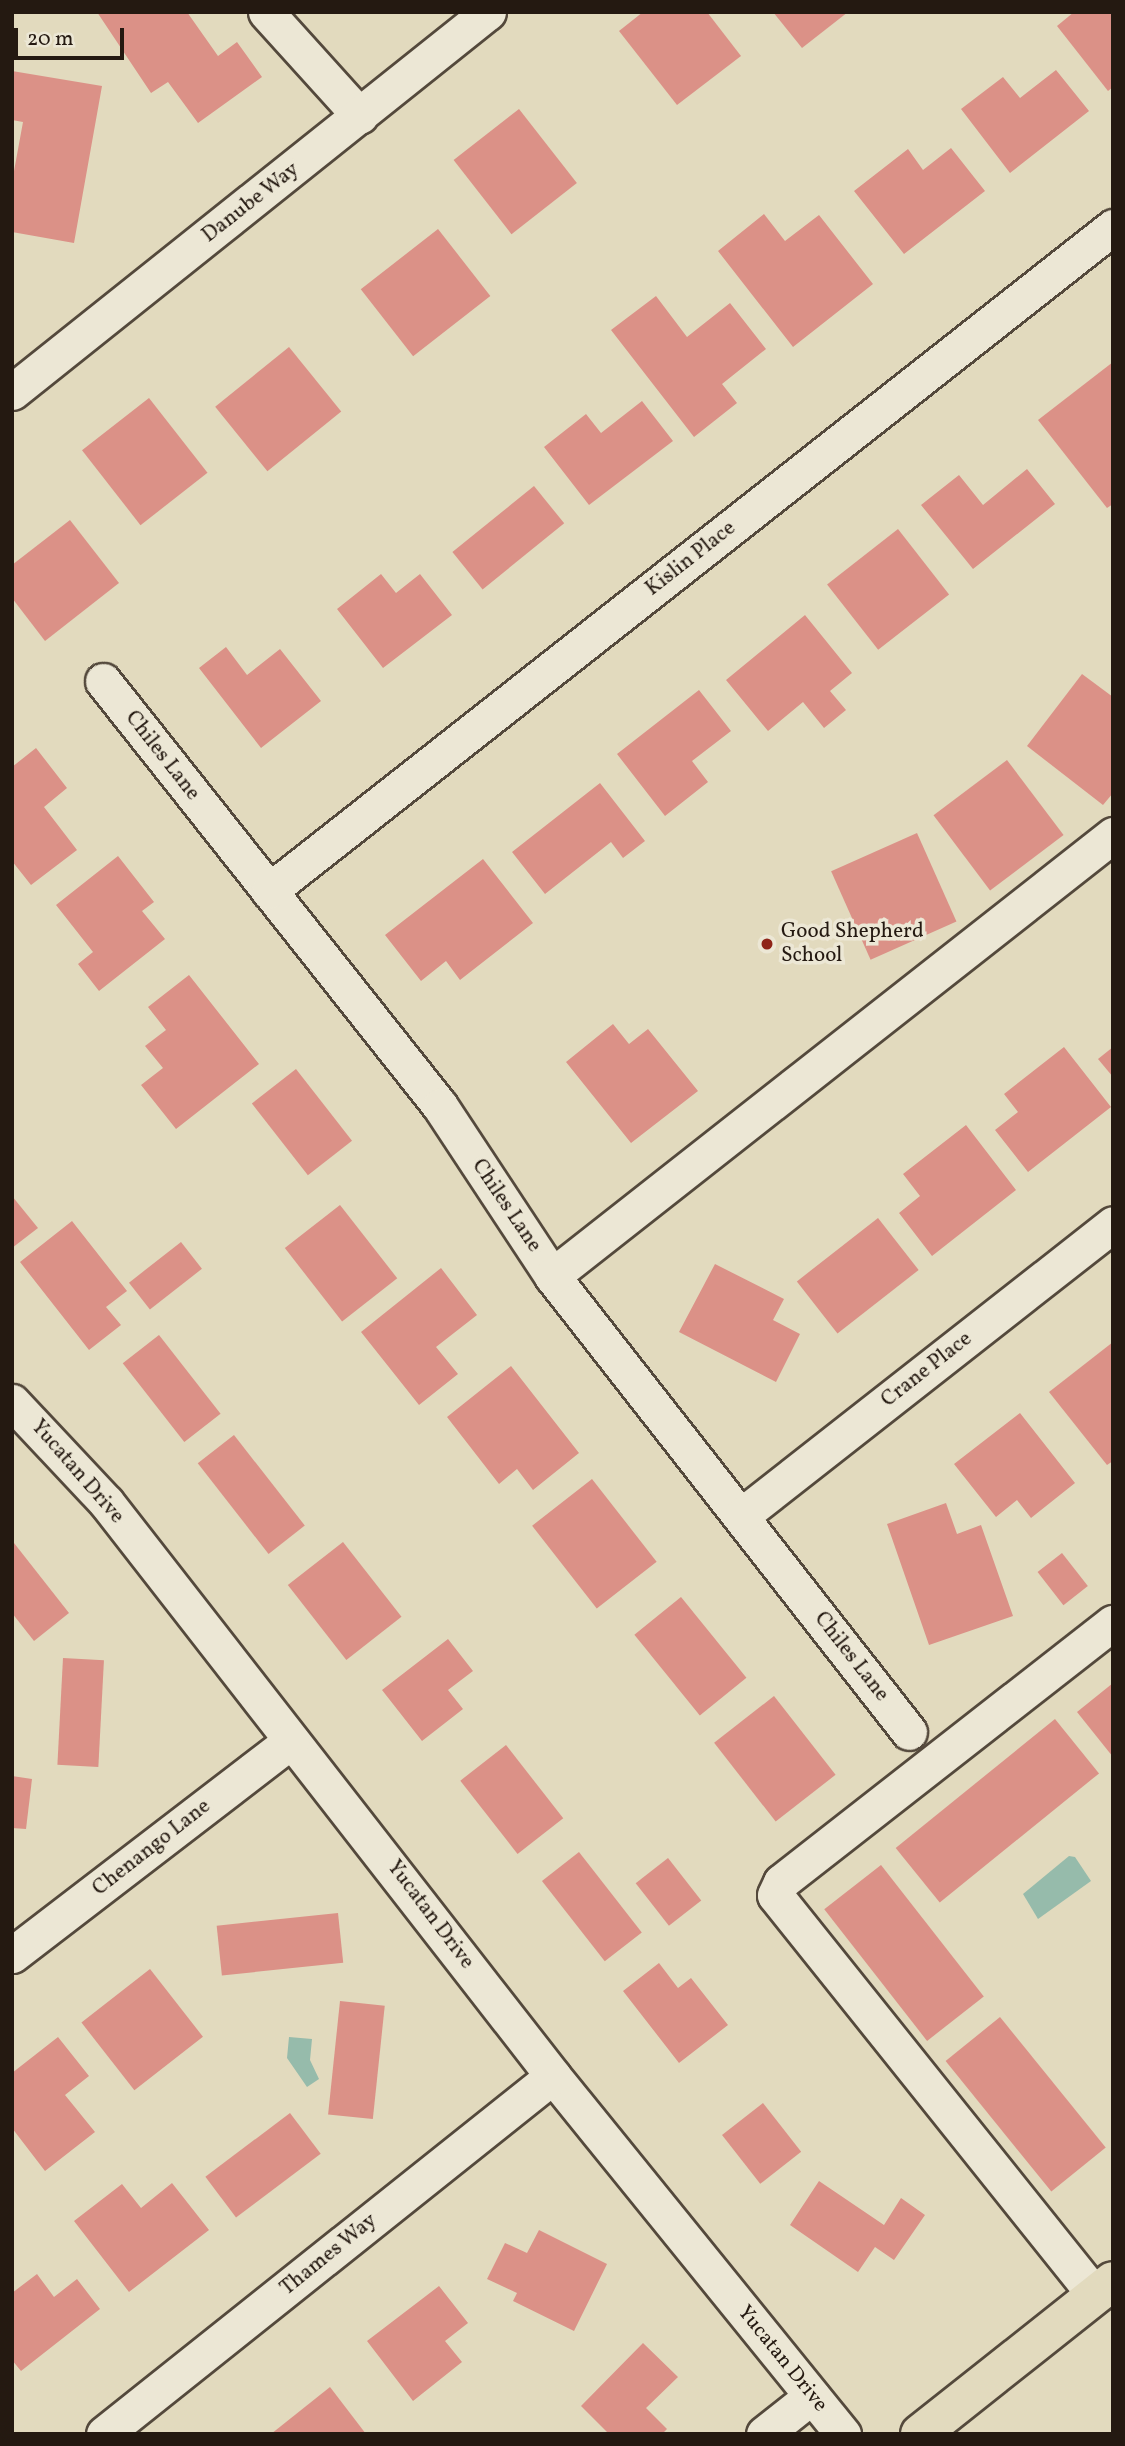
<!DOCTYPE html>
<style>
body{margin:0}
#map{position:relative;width:1125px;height:2446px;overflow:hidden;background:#e2dabe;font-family:Vollkorn,serif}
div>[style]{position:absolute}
.water>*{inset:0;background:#96bbab}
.building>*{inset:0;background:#db9187;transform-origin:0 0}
.roads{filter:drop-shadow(2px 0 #54493c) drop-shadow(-2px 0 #54493c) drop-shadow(0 2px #54493c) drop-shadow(0 -2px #54493c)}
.minor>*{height:35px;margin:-17.5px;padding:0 17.5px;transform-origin:17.5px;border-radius:17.5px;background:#ece7d5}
.major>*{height:38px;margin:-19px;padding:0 19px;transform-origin:19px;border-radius:19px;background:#e2dabe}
.dots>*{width:19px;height:19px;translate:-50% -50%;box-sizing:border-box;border:4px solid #ece7d5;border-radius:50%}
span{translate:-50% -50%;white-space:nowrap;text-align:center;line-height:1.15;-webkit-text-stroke:7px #ece7d5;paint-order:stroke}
.street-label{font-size:21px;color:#241911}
.poi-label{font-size:21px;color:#241911}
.left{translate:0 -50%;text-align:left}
.frame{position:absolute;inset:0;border:14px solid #241911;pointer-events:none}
.scale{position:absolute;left:14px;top:28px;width:110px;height:32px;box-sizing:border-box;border:4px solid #241911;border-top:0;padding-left:9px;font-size:21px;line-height:24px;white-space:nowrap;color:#241911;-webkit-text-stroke:5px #ece7d5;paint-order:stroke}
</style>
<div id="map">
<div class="water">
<i style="clip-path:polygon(1069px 1856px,1075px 1857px,1091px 1881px,1038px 1919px,1023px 1894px)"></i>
<i style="clip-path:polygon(289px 2037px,312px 2039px,310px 2060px,319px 2079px,307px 2087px,287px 2058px)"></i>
</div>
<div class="building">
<i style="clip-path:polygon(97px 12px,187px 12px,218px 56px,237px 42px,262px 77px,198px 123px,168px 82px,151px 93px)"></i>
<i style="clip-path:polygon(643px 12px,707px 12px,741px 56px,677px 105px,619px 31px)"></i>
<i style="clip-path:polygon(773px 12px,848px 12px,802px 48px)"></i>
<i style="clip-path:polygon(1074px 12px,1113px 12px,1113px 87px,1108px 91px,1057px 26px)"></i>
<i style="clip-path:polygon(1056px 70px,1089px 111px,1010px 173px,961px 109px,1003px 77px,1020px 98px)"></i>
<i style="clip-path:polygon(12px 71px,102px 86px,74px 243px,12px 232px,12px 182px,23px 122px,12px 120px)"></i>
<i style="left:519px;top:109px;width:94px;height:83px;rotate:52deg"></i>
<i style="clip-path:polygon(951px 148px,985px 191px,904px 254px,854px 191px,908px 149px,923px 170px)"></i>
<i style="clip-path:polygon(764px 214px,785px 241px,819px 215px,873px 284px,793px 347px,718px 251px)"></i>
<i style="left:438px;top:229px;width:85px;height:98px;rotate:52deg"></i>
<i style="clip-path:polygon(656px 296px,687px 337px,730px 303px,766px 349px,722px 384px,737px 403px,694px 437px,611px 330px)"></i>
<i style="left:289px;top:347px;width:83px;height:95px;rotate:51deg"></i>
<i style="clip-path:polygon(1113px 362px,1113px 504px,1107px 508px,1038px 420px)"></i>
<i style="left:149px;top:398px;width:95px;height:85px;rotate:52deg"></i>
<i style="clip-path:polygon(642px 401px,673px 441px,589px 505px,544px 447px,586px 414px,601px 433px)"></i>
<i style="clip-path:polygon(1027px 469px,1055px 504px,973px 569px,921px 505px,959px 475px,983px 505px)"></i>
<i style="left:534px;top:486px;width:48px;height:105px;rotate:51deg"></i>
<i style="clip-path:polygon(70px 520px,119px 583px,45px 641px,12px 598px,12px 565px)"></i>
<i style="left:898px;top:529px;width:83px;height:90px;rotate:52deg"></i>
<i style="clip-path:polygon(381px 574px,396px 593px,420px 574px,452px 615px,383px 668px,337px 609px)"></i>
<i style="clip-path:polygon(805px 615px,852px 673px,830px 691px,846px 710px,824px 728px,803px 702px,768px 731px,726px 680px)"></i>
<i style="clip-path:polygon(226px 647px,247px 675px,280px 649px,321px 701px,261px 748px,199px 668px)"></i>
<i style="clip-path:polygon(1082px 674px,1113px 697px,1113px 793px,1103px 805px,1027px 746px)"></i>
<i style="clip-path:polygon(699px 690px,731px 731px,692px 761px,708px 782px,665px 816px,617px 754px)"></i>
<i style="clip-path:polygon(36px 748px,67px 788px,44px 807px,77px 850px,31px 885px,12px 861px,12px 767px)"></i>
<i style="left:1007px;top:760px;width:94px;height:92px;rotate:53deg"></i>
<i style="clip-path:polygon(600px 783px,645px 841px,623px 858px,611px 842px,545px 894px,512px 852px)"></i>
<i style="left:917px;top:833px;width:97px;height:94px;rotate:66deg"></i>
<i style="clip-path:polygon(118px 856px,154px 902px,142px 911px,165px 939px,99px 991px,78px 964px,93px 952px,56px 905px)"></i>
<i style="clip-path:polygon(483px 859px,533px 923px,460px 980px,446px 961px,421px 981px,385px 935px)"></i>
<i style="clip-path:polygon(189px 975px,259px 1064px,176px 1129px,141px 1085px,163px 1068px,145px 1046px,166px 1030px,148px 1007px)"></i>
<i style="clip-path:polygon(613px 1024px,629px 1044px,648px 1029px,698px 1091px,631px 1143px,566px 1062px)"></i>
<i style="clip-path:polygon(1064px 1047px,1111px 1107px,1028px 1172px,995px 1130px,1018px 1112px,1004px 1094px)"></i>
<i style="clip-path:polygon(1113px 1047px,1113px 1077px,1098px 1059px)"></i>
<i style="left:296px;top:1069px;width:91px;height:56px;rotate:52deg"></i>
<i style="clip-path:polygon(966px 1125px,1016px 1190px,932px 1256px,899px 1213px,920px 1196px,903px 1174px)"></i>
<i style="clip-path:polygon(12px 1196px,38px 1228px,12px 1248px)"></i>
<i style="left:340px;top:1205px;width:93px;height:70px;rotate:52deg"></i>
<i style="left:878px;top:1218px;width:66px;height:103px;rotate:52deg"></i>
<i style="clip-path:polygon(72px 1221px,127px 1291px,106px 1307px,121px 1325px,89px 1350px,20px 1262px)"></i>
<i style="left:181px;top:1242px;width:34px;height:66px;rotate:52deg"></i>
<i style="clip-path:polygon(715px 1264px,784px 1299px,773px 1320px,800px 1334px,776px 1382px,679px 1332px)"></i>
<i style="clip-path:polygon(441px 1268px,477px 1315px,436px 1347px,458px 1374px,419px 1405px,361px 1332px)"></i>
<i style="left:159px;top:1335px;width:100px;height:46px;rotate:52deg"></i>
<i style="clip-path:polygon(1113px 1342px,1113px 1461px,1107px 1465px,1049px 1392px)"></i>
<i style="clip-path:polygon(511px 1366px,579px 1453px,533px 1490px,517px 1469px,499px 1484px,447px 1417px)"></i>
<i style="clip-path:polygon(1020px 1413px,1075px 1483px,1031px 1518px,1017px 1500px,996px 1517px,954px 1464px)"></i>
<i style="left:234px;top:1435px;width:115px;height:46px;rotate:52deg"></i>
<i style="left:592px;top:1479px;width:105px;height:76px;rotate:52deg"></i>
<i style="clip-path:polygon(946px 1503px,957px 1534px,981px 1525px,1013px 1616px,929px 1645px,887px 1524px)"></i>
<i style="left:343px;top:1542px;width:95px;height:70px;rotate:52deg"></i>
<i style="clip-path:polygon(14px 1543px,69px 1613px,34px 1641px,12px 1613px)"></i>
<i style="left:1062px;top:1553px;width:42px;height:31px;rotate:52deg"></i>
<i style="left:681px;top:1597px;width:104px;height:60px;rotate:51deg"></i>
<i style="clip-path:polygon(448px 1639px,473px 1671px,448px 1690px,463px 1709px,422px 1741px,382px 1690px)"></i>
<i style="left:63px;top:1658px;width:41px;height:107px;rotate:3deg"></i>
<i style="clip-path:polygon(1113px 1683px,1113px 1757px,1077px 1712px)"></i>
<i style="left:774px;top:1696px;width:100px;height:76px;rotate:52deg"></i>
<i style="left:1055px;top:1719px;width:70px;height:205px;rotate:51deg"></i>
<i style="left:506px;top:1745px;width:93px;height:58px;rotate:52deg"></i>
<i style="clip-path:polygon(12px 1776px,32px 1779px,26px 1829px,12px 1828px)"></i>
<i style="left:579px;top:1852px;width:102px;height:47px;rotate:52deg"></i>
<i style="left:668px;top:1858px;width:54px;height:41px;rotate:52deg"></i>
<i style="left:881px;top:1865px;width:167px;height:72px;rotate:52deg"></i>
<i style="left:338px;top:1913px;width:50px;height:122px;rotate:84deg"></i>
<i style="clip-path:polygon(659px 1963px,678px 1988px,691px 1978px,728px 2025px,679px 2063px,623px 1991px)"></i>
<i style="left:150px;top:1969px;width:86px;height:87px;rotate:52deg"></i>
<i style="left:340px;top:2001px;width:45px;height:114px;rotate:6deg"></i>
<i style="left:1000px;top:2017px;width:168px;height:70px;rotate:51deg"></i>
<i style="clip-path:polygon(58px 2037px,89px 2076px,65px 2095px,95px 2132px,45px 2171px,12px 2128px,12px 2073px)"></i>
<i style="left:763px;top:2103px;width:62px;height:52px;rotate:52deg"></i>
<i style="left:290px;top:2113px;width:51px;height:106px;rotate:53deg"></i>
<i style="clip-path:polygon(819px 2181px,884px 2225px,901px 2198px,925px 2215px,894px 2260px,875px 2247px,858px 2272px,790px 2225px)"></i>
<i style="clip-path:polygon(172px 2183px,209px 2230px,129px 2292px,74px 2221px,122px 2184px,141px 2208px)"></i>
<i style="clip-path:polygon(539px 2230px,607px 2264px,574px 2331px,513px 2301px,517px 2293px,487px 2279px,505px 2243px,527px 2253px)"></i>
<i style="clip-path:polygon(37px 2274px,54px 2297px,77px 2279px,100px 2309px,21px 2371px,12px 2360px,12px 2293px)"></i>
<i style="clip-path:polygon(439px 2286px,468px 2323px,445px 2341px,462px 2362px,413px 2401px,367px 2341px)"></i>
<i style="clip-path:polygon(643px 2343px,678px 2377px,646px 2408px,667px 2429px,662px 2434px,609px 2434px,581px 2406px)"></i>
<i style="clip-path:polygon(330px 2387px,366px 2434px,271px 2434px)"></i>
</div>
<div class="roads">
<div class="minor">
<i style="left:266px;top:12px;width:140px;rotate:47.9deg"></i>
<i style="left:12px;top:392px;width:609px;rotate:-38.6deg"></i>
<i style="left:103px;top:681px;width:542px;rotate:51.59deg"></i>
<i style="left:440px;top:1106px;width:204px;rotate:56.6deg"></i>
<i style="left:552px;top:1276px;width:579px;rotate:51.94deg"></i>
<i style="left:269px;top:891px;width:1074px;rotate:-38.19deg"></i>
<i style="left:552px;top:1276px;width:714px;rotate:-38.17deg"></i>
<i style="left:12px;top:1402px;width:137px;rotate:46.8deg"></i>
<i style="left:106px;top:1502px;width:728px;rotate:52.09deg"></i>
<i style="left:553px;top:2076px;width:461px;rotate:51deg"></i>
<i style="left:741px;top:1516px;width:473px;rotate:-38.1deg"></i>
<i style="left:12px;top:1955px;width:352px;rotate:-37.5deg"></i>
<i style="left:1095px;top:2295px;width:512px;rotate:-128.66deg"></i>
<i style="left:775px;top:1895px;width:14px;rotate:-65deg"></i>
<i style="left:781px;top:1882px;width:421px;rotate:-38deg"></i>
<i style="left:104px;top:2434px;width:574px;rotate:-38.57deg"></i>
<i style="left:764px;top:2434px;width:61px;rotate:-38.4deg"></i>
</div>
<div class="major">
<i style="left:920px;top:2434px;width:246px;rotate:-38.4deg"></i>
</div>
</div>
<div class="dots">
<i style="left:767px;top:944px;background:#8f2418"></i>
</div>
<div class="street-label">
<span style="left:251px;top:203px;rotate:-38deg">Danube Way</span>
<span style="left:691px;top:559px;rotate:-38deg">Kislin Place</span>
<span style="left:162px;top:756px;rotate:52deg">Chiles Lane</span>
<span style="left:506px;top:1206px;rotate:56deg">Chiles Lane</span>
<span style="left:927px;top:1370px;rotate:-38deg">Crane Place</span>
<span style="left:77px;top:1472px;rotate:49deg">Yucatan Drive</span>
<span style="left:851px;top:1657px;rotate:52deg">Chiles Lane</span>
<span style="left:152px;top:1848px;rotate:-38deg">Chenango Lane</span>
<span style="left:430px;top:1915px;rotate:53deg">Yucatan Drive</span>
<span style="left:329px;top:2255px;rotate:-39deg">Thames Way</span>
<span style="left:782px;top:2359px;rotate:51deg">Yucatan Drive</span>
</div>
<div class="poi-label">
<span class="left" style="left:781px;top:944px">Good Shepherd<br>School</span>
</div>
<div class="frame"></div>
<div class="scale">20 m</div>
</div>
